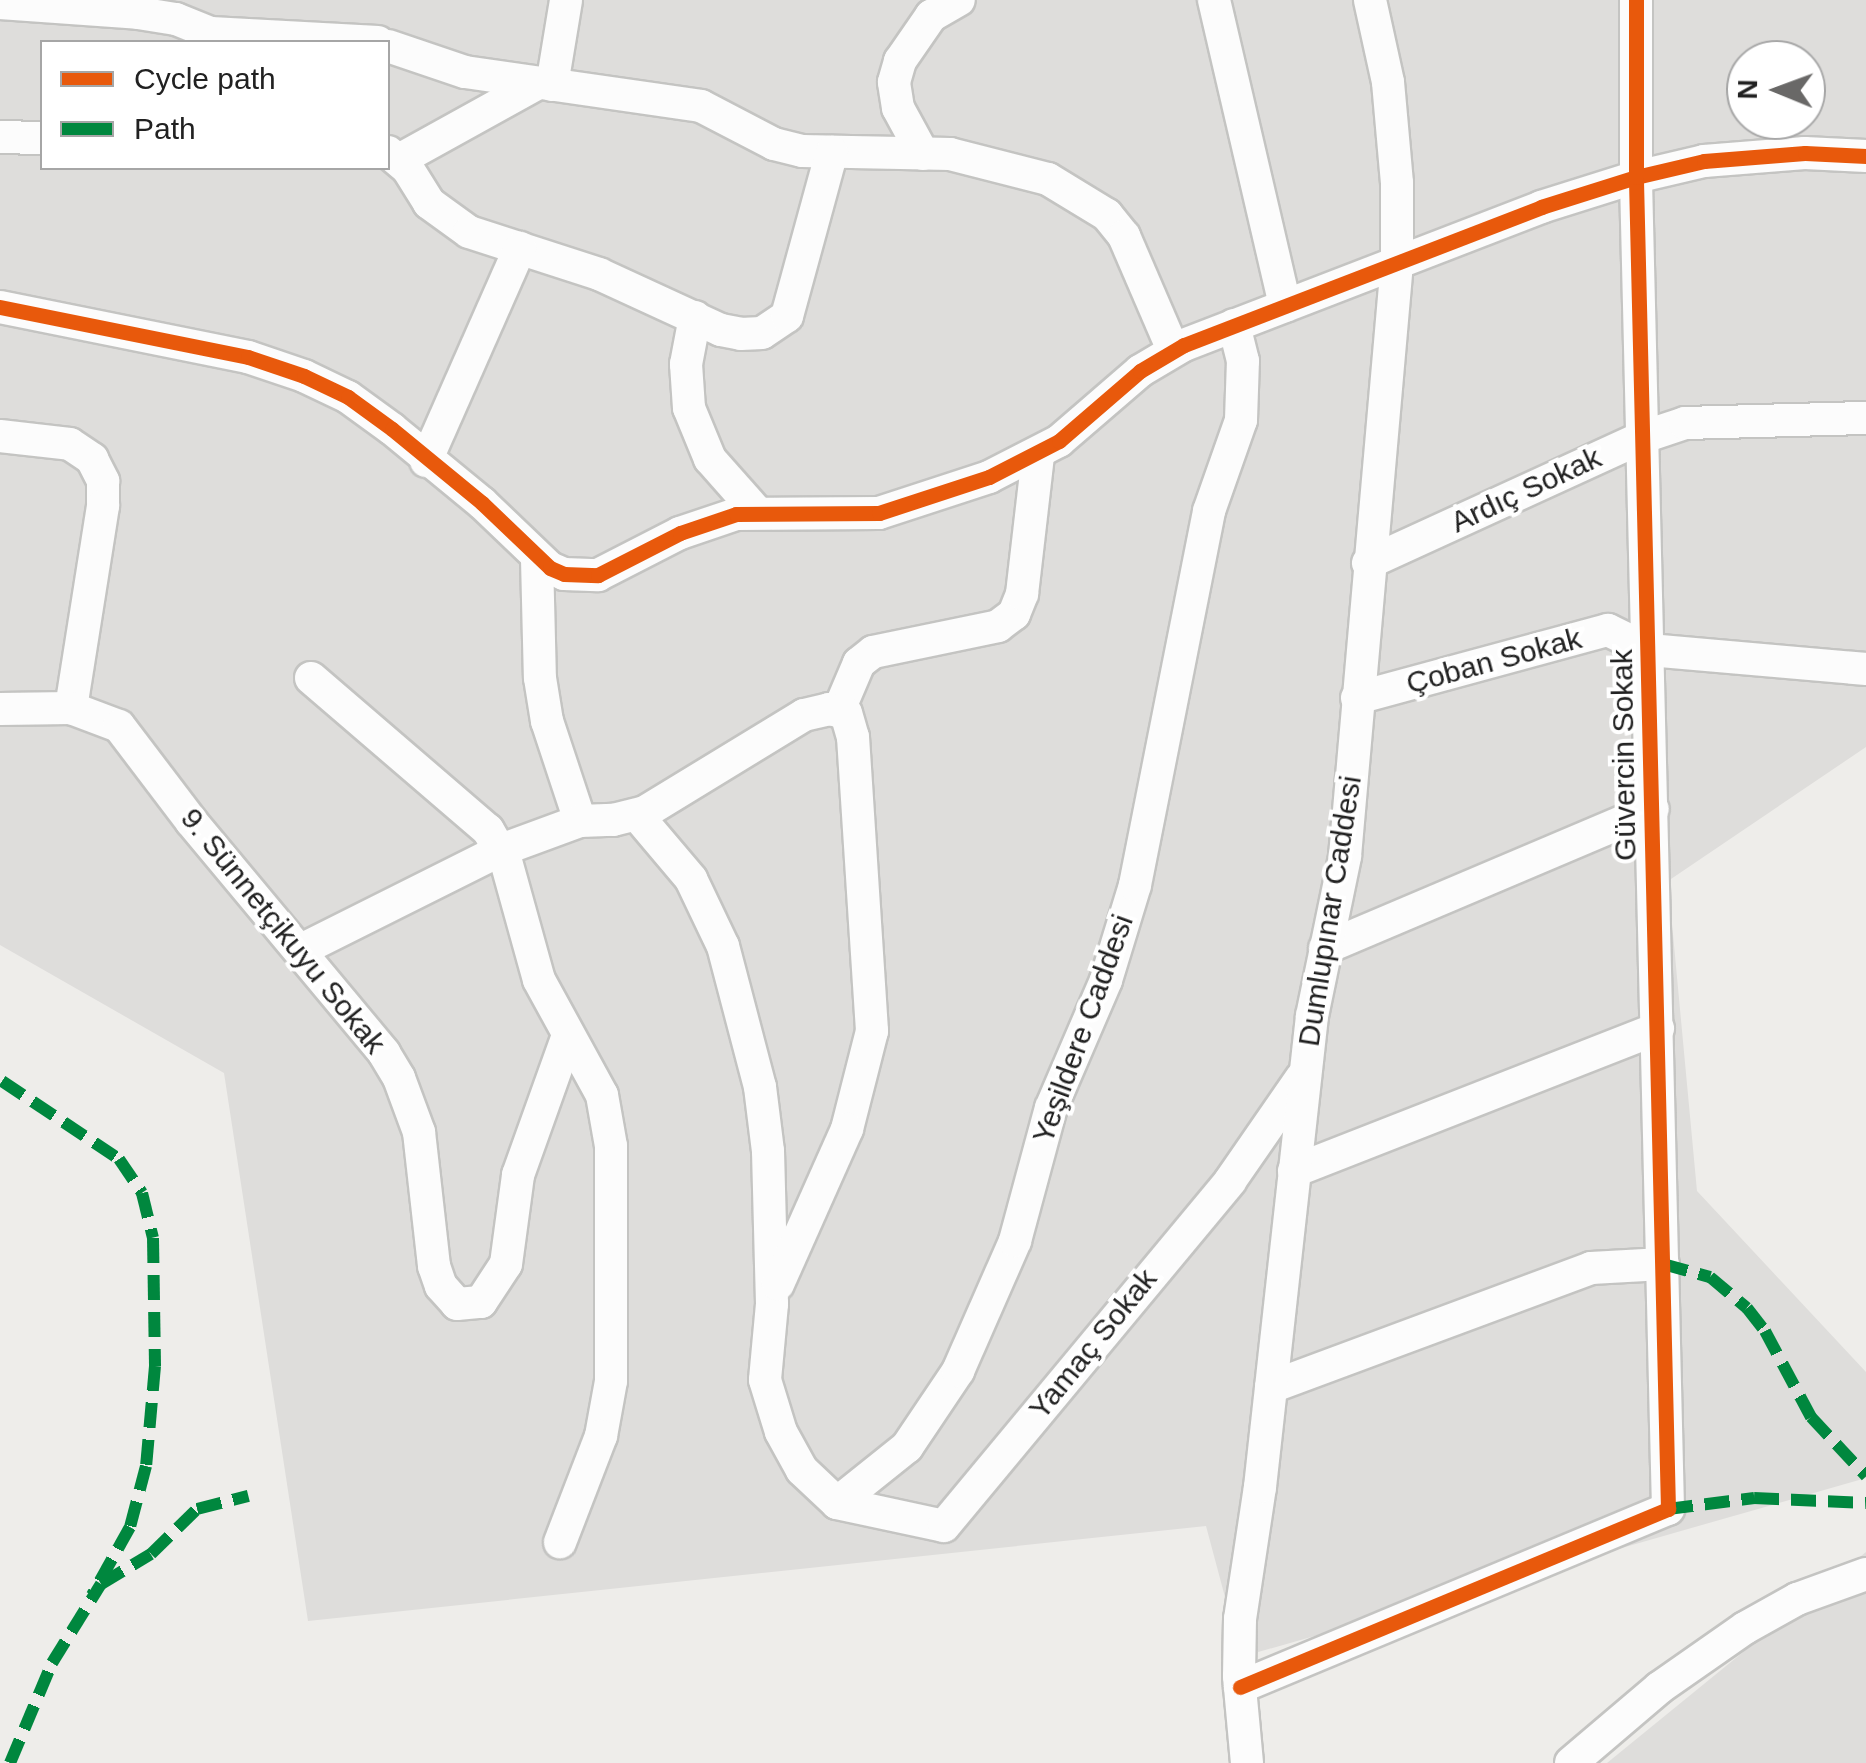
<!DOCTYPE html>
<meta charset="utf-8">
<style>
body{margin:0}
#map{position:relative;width:1866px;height:1763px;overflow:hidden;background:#eeedea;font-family:Helvetica,sans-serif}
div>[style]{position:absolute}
.residential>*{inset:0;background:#dedddb}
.roads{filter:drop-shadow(2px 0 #c4c4c2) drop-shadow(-2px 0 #c4c4c2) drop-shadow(0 2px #c4c4c2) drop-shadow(0 -2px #c4c4c2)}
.minor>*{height:32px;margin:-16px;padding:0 16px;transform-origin:16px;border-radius:16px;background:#fcfcfc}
.quiet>*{height:12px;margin-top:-6px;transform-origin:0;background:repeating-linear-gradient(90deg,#00873e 0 25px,transparent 0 37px)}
.cycleway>*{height:15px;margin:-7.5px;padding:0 7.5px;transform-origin:7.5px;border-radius:7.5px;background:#e8590c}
span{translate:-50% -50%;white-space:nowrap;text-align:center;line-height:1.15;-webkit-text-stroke:8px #fff;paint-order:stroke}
.street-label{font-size:30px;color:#212121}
.legend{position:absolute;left:40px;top:40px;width:350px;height:130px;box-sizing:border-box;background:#fff;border:2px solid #a6a6a6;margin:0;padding:12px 18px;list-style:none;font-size:30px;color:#212121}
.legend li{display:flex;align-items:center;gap:20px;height:50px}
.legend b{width:50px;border:2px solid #a6a6a6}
.north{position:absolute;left:1726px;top:40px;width:100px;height:100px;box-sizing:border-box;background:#fff;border:2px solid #a6a6a6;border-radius:50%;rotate:271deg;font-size:28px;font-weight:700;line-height:40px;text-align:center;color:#212121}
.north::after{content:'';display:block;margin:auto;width:35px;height:45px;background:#696867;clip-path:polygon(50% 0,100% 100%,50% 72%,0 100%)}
</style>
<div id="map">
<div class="residential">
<i style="clip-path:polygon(evenodd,0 0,1866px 0,1866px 747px,1668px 881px,1697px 1191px,1866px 1372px,1866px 1478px,1241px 1657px,1206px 1526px,308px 1621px,224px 1073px,0 945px,0 0,42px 42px,388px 42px,388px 168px,42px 168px,42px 42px,0 0,1746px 60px,1806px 60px,1806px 120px,1746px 120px,1746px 60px)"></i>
<i style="clip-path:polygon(1866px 1552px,1866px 1763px,1607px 1763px)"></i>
</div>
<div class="roads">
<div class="minor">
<i style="left:1214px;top:0;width:314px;rotate:76.9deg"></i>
<i style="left:0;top:3px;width:138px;rotate:4.1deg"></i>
<i style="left:138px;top:13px;width:38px;rotate:9deg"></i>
<i style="left:176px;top:19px;width:38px;rotate:22deg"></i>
<i style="left:211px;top:33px;width:167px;rotate:3.1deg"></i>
<i style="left:388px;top:46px;width:81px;rotate:18.7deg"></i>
<i style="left:465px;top:72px;width:238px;rotate:8.2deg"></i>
<i style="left:701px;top:106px;width:82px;rotate:27.5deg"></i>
<i style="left:774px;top:144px;width:29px;rotate:14deg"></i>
<i style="left:802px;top:151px;width:148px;rotate:1.2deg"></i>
<i style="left:950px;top:154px;width:101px;rotate:14.3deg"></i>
<i style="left:1048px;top:179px;width:69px;rotate:31.4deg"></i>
<i style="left:1107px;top:215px;width:27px;rotate:51deg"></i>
<i style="left:1124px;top:236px;width:124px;rotate:66.7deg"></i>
<i style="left:552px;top:85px;width:86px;rotate:-80.6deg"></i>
<i style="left:0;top:137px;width:42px;rotate:1.4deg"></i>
<i style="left:388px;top:152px;width:26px;rotate:40deg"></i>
<i style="left:408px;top:169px;width:40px;rotate:58deg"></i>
<i style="left:429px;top:203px;width:49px;rotate:35.9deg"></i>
<i style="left:469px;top:232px;width:137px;rotate:17.9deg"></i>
<i style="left:599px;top:274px;width:134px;rotate:24.7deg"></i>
<i style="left:721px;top:330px;width:20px;rotate:11deg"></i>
<i style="left:741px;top:334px;width:21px;rotate:-3deg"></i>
<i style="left:762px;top:333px;width:30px;rotate:-34deg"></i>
<i style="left:787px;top:316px;width:170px;rotate:-74.7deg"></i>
<i style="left:923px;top:154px;width:52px;rotate:-118.5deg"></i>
<i style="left:898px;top:108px;width:26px;rotate:-99deg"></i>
<i style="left:894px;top:82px;width:22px;rotate:-74deg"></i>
<i style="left:900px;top:61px;width:55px;rotate:-55.4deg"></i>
<i style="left:931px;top:16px;width:32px;rotate:-30deg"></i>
<i style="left:399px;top:160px;width:157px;rotate:-29deg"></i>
<i style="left:0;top:307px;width:253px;rotate:11.4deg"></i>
<i style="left:248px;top:357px;width:59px;rotate:18.7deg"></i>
<i style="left:304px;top:376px;width:49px;rotate:25.5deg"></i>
<i style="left:348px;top:397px;width:54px;rotate:36deg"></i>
<i style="left:392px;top:429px;width:117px;rotate:39.4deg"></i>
<i style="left:482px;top:503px;width:94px;rotate:43.7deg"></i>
<i style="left:550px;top:568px;width:15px;rotate:23deg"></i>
<i style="left:564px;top:574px;width:34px;rotate:2deg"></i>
<i style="left:598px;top:575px;width:92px;rotate:-27.1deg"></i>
<i style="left:680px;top:533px;width:59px;rotate:-18.7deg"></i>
<i style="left:736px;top:514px;width:143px;rotate:-0.4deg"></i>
<i style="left:879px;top:513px;width:116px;rotate:-18.1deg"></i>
<i style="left:989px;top:477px;width:79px;rotate:-27.2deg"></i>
<i style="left:1059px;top:441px;width:107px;rotate:-40.8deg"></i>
<i style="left:1140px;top:371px;width:51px;rotate:-30.6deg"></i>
<i style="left:1184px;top:345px;width:383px;rotate:-21.1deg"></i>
<i style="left:1541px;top:207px;width:100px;rotate:-17.5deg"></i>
<i style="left:1636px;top:177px;width:70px;rotate:-13.2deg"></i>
<i style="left:1704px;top:161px;width:101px;rotate:-4.5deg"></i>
<i style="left:1805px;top:153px;width:61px;rotate:2.8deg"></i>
<i style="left:695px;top:317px;width:48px;rotate:100.8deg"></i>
<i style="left:686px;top:364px;width:44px;rotate:86.1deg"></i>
<i style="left:689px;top:408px;width:55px;rotate:67.6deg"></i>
<i style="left:710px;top:459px;width:69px;rotate:48.5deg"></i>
<i style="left:0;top:436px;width:70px;rotate:6.5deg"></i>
<i style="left:70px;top:444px;width:27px;rotate:34deg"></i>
<i style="left:92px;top:459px;width:25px;rotate:63deg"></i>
<i style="left:103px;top:481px;width:25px;rotate:90deg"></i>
<i style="left:103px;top:506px;width:205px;rotate:99deg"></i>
<i style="left:426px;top:461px;width:233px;rotate:-66.2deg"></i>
<i style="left:537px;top:559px;width:119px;rotate:88.6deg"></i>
<i style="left:540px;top:678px;width:44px;rotate:80.8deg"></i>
<i style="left:547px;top:721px;width:105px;rotate:71.7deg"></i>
<i style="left:1368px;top:563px;width:302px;rotate:-24.6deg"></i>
<i style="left:1643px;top:437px;width:44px;rotate:-18.4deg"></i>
<i style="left:1685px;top:423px;width:181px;rotate:-1.6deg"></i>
<i style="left:311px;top:678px;width:233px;rotate:40.7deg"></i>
<i style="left:488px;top:830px;width:36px;rotate:60deg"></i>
<i style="left:506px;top:861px;width:123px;rotate:74.5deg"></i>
<i style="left:539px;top:980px;width:131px;rotate:61.3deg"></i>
<i style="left:602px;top:1095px;width:52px;rotate:80deg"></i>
<i style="left:611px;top:1146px;width:235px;rotate:90deg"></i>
<i style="left:611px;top:1381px;width:56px;rotate:100.3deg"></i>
<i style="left:601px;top:1436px;width:114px;rotate:111.1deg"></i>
<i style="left:1357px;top:698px;width:260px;rotate:-15.2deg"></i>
<i style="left:1608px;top:630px;width:46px;rotate:26deg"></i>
<i style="left:1649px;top:650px;width:218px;rotate:5deg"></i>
<i style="left:0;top:709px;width:71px;rotate:-0.8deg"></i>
<i style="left:71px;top:708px;width:51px;rotate:20.6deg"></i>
<i style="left:119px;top:726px;width:119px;rotate:52.8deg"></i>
<i style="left:191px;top:821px;width:302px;rotate:50.2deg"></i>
<i style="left:384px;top:1053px;width:29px;rotate:59deg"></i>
<i style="left:399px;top:1078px;width:58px;rotate:69.7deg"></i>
<i style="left:419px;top:1132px;width:135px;rotate:83.6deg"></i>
<i style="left:434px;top:1266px;width:21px;rotate:71deg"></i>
<i style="left:441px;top:1286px;width:24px;rotate:48deg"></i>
<i style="left:457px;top:1304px;width:24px;rotate:-5deg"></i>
<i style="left:481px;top:1302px;width:45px;rotate:-56.7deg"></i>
<i style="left:506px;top:1264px;width:90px;rotate:-82.3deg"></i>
<i style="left:518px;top:1175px;width:149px;rotate:-70.3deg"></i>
<i style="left:839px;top:710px;width:51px;rotate:-66.9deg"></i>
<i style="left:859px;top:663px;width:18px;rotate:-38deg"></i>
<i style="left:873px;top:652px;width:128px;rotate:-11.7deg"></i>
<i style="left:998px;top:626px;width:20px;rotate:-37deg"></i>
<i style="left:1014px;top:614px;width:22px;rotate:-68deg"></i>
<i style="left:1022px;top:594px;width:140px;rotate:-83.4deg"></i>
<i style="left:637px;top:815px;width:84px;rotate:49.8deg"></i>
<i style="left:691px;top:879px;width:74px;rotate:64.5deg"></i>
<i style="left:723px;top:946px;width:146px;rotate:75.3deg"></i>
<i style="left:760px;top:1087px;width:64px;rotate:82.9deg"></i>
<i style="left:768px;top:1151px;width:153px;rotate:88.5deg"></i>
<i style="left:772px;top:1304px;width:76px;rotate:95.3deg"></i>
<i style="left:765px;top:1380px;width:54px;rotate:72.9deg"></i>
<i style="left:781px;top:1432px;width:43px;rotate:61.1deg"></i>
<i style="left:802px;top:1470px;width:48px;rotate:43.3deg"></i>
<i style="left:837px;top:1503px;width:109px;rotate:12.1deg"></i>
<i style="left:944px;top:1526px;width:448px;rotate:-50.3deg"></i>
<i style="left:1230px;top:1181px;width:126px;rotate:-55.3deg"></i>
<i style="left:1325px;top:948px;width:356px;rotate:-23deg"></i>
<i style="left:301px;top:950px;width:224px;rotate:-26.6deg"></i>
<i style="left:501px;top:850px;width:84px;rotate:-20.2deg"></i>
<i style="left:580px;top:821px;width:33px;rotate:-2deg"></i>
<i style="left:613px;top:820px;width:33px;rotate:-14deg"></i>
<i style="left:645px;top:812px;width:186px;rotate:-31.4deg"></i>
<i style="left:804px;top:715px;width:26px;rotate:-13deg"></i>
<i style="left:829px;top:709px;width:17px;rotate:13deg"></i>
<i style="left:846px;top:713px;width:25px;rotate:74deg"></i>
<i style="left:853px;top:737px;width:295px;rotate:86.3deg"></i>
<i style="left:872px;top:1031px;width:101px;rotate:104.3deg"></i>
<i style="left:847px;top:1129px;width:170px;rotate:114deg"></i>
<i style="left:1294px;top:1171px;width:391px;rotate:-21.4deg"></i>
<i style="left:1271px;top:1387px;width:341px;rotate:-20.4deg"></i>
<i style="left:1591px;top:1268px;width:72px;rotate:-3.2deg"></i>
<i style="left:837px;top:1503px;width:90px;rotate:-38.7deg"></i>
<i style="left:907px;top:1447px;width:92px;rotate:-56.1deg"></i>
<i style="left:958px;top:1371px;width:142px;rotate:-66.3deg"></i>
<i style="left:1015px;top:1241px;width:138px;rotate:-74.9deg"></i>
<i style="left:1051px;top:1108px;width:139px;rotate:-66.7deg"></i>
<i style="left:1106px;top:980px;width:99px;rotate:-73deg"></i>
<i style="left:1135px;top:885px;width:381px;rotate:-78.8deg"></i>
<i style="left:1209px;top:511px;width:96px;rotate:-70.6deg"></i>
<i style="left:1241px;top:420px;width:59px;rotate:-88.1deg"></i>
<i style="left:1243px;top:361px;width:37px;rotate:-104deg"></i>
<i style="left:1240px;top:1687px;width:464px;rotate:-22.6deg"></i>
<i style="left:1668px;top:1509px;width:1332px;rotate:-91.38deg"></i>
<i style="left:1636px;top:177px;width:177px;rotate:-90deg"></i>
<i style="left:1247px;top:1763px;width:87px;rotate:-95.3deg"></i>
<i style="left:1239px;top:1676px;width:57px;rotate:-89deg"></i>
<i style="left:1240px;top:1619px;width:134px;rotate:-81.4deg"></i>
<i style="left:1260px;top:1487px;width:474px;rotate:-83.7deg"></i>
<i style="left:1312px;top:1016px;width:163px;rotate:-78.3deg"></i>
<i style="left:1345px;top:856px;width:595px;rotate:-84.99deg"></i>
<i style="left:1397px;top:263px;width:80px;rotate:-90deg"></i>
<i style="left:1397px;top:183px;width:101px;rotate:-95.1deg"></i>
<i style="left:1388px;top:82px;width:84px;rotate:-102.4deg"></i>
<i style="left:1571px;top:1763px;width:116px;rotate:-40.4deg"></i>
<i style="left:1659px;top:1688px;width:105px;rotate:-34.9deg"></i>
<i style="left:1745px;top:1628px;width:60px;rotate:-29.1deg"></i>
<i style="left:1797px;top:1599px;width:73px;rotate:-19.9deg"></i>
</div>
</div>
<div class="quiet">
<i style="left:2px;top:1081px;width:141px;rotate:33.7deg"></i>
<i style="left:119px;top:1159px;width:41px;rotate:55.9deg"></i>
<i style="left:142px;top:1193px;width:46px;rotate:76.3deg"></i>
<i style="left:153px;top:1238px;width:128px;rotate:89.1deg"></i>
<i style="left:155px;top:1366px;width:100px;rotate:95.1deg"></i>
<i style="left:146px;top:1466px;width:63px;rotate:104.7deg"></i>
<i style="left:130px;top:1527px;width:78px;rotate:119.2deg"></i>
<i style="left:1663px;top:1264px;width:49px;rotate:15.5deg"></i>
<i style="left:1710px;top:1277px;width:48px;rotate:40deg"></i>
<i style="left:1747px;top:1308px;width:29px;rotate:52deg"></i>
<i style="left:1765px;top:1331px;width:98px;rotate:61.9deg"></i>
<i style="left:1811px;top:1417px;width:81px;rotate:47deg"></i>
<i style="left:1668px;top:1509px;width:87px;rotate:-7.3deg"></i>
<i style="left:1754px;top:1498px;width:112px;rotate:2.6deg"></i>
<i style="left:10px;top:1763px;width:108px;rotate:-67.2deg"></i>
<i style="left:52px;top:1663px;width:93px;rotate:-58.2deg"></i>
<i style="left:101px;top:1584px;width:58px;rotate:-31deg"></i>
<i style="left:151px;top:1554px;width:64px;rotate:-44.4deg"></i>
<i style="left:197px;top:1509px;width:53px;rotate:-14.3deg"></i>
</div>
<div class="cycleway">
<i style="left:0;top:307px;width:253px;rotate:11.4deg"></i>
<i style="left:248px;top:357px;width:59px;rotate:18.7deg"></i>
<i style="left:304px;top:376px;width:49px;rotate:25.5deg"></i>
<i style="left:348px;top:397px;width:54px;rotate:36deg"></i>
<i style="left:392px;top:429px;width:117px;rotate:39.4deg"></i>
<i style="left:482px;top:503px;width:94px;rotate:43.7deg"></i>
<i style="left:550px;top:568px;width:15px;rotate:23deg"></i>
<i style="left:564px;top:574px;width:34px;rotate:2deg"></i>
<i style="left:598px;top:575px;width:92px;rotate:-27.1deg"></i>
<i style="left:680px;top:533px;width:59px;rotate:-18.7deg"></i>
<i style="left:736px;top:514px;width:143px;rotate:-0.4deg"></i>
<i style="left:879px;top:513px;width:116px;rotate:-18.1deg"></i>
<i style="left:989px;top:477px;width:79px;rotate:-27.2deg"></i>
<i style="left:1059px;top:441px;width:107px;rotate:-40.8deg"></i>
<i style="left:1140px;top:371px;width:51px;rotate:-30.6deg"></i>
<i style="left:1184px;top:345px;width:383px;rotate:-21.1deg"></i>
<i style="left:1541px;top:207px;width:100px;rotate:-17.5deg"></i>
<i style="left:1636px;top:177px;width:70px;rotate:-13.2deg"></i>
<i style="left:1704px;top:161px;width:101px;rotate:-4.5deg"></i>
<i style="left:1805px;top:153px;width:61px;rotate:2.8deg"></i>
<i style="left:1240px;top:1687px;width:464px;rotate:-22.6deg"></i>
<i style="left:1668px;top:1509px;width:1332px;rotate:-91.38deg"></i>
<i style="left:1636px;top:177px;width:177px;rotate:-90deg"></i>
</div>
<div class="street-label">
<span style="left:1526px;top:490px;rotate:-25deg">Ardıç Sokak</span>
<span style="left:1494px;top:661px;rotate:-15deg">Çoban Sokak</span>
<span style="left:1624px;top:755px;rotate:-91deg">Güvercin Sokak</span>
<span style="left:1330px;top:911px;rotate:-81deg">Dumlupınar Caddesi</span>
<span style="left:283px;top:931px;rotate:51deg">9. Sünnetçikuyu Sokak</span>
<span style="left:1083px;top:1029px;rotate:-70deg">Yeşildere Caddesi</span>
<span style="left:1093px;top:1344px;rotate:-51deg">Yamaç Sokak</span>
</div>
<ul class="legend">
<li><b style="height:12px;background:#e8590c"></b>Cycle path</li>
<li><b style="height:12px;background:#00873e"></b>Path</li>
</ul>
<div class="north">N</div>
</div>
